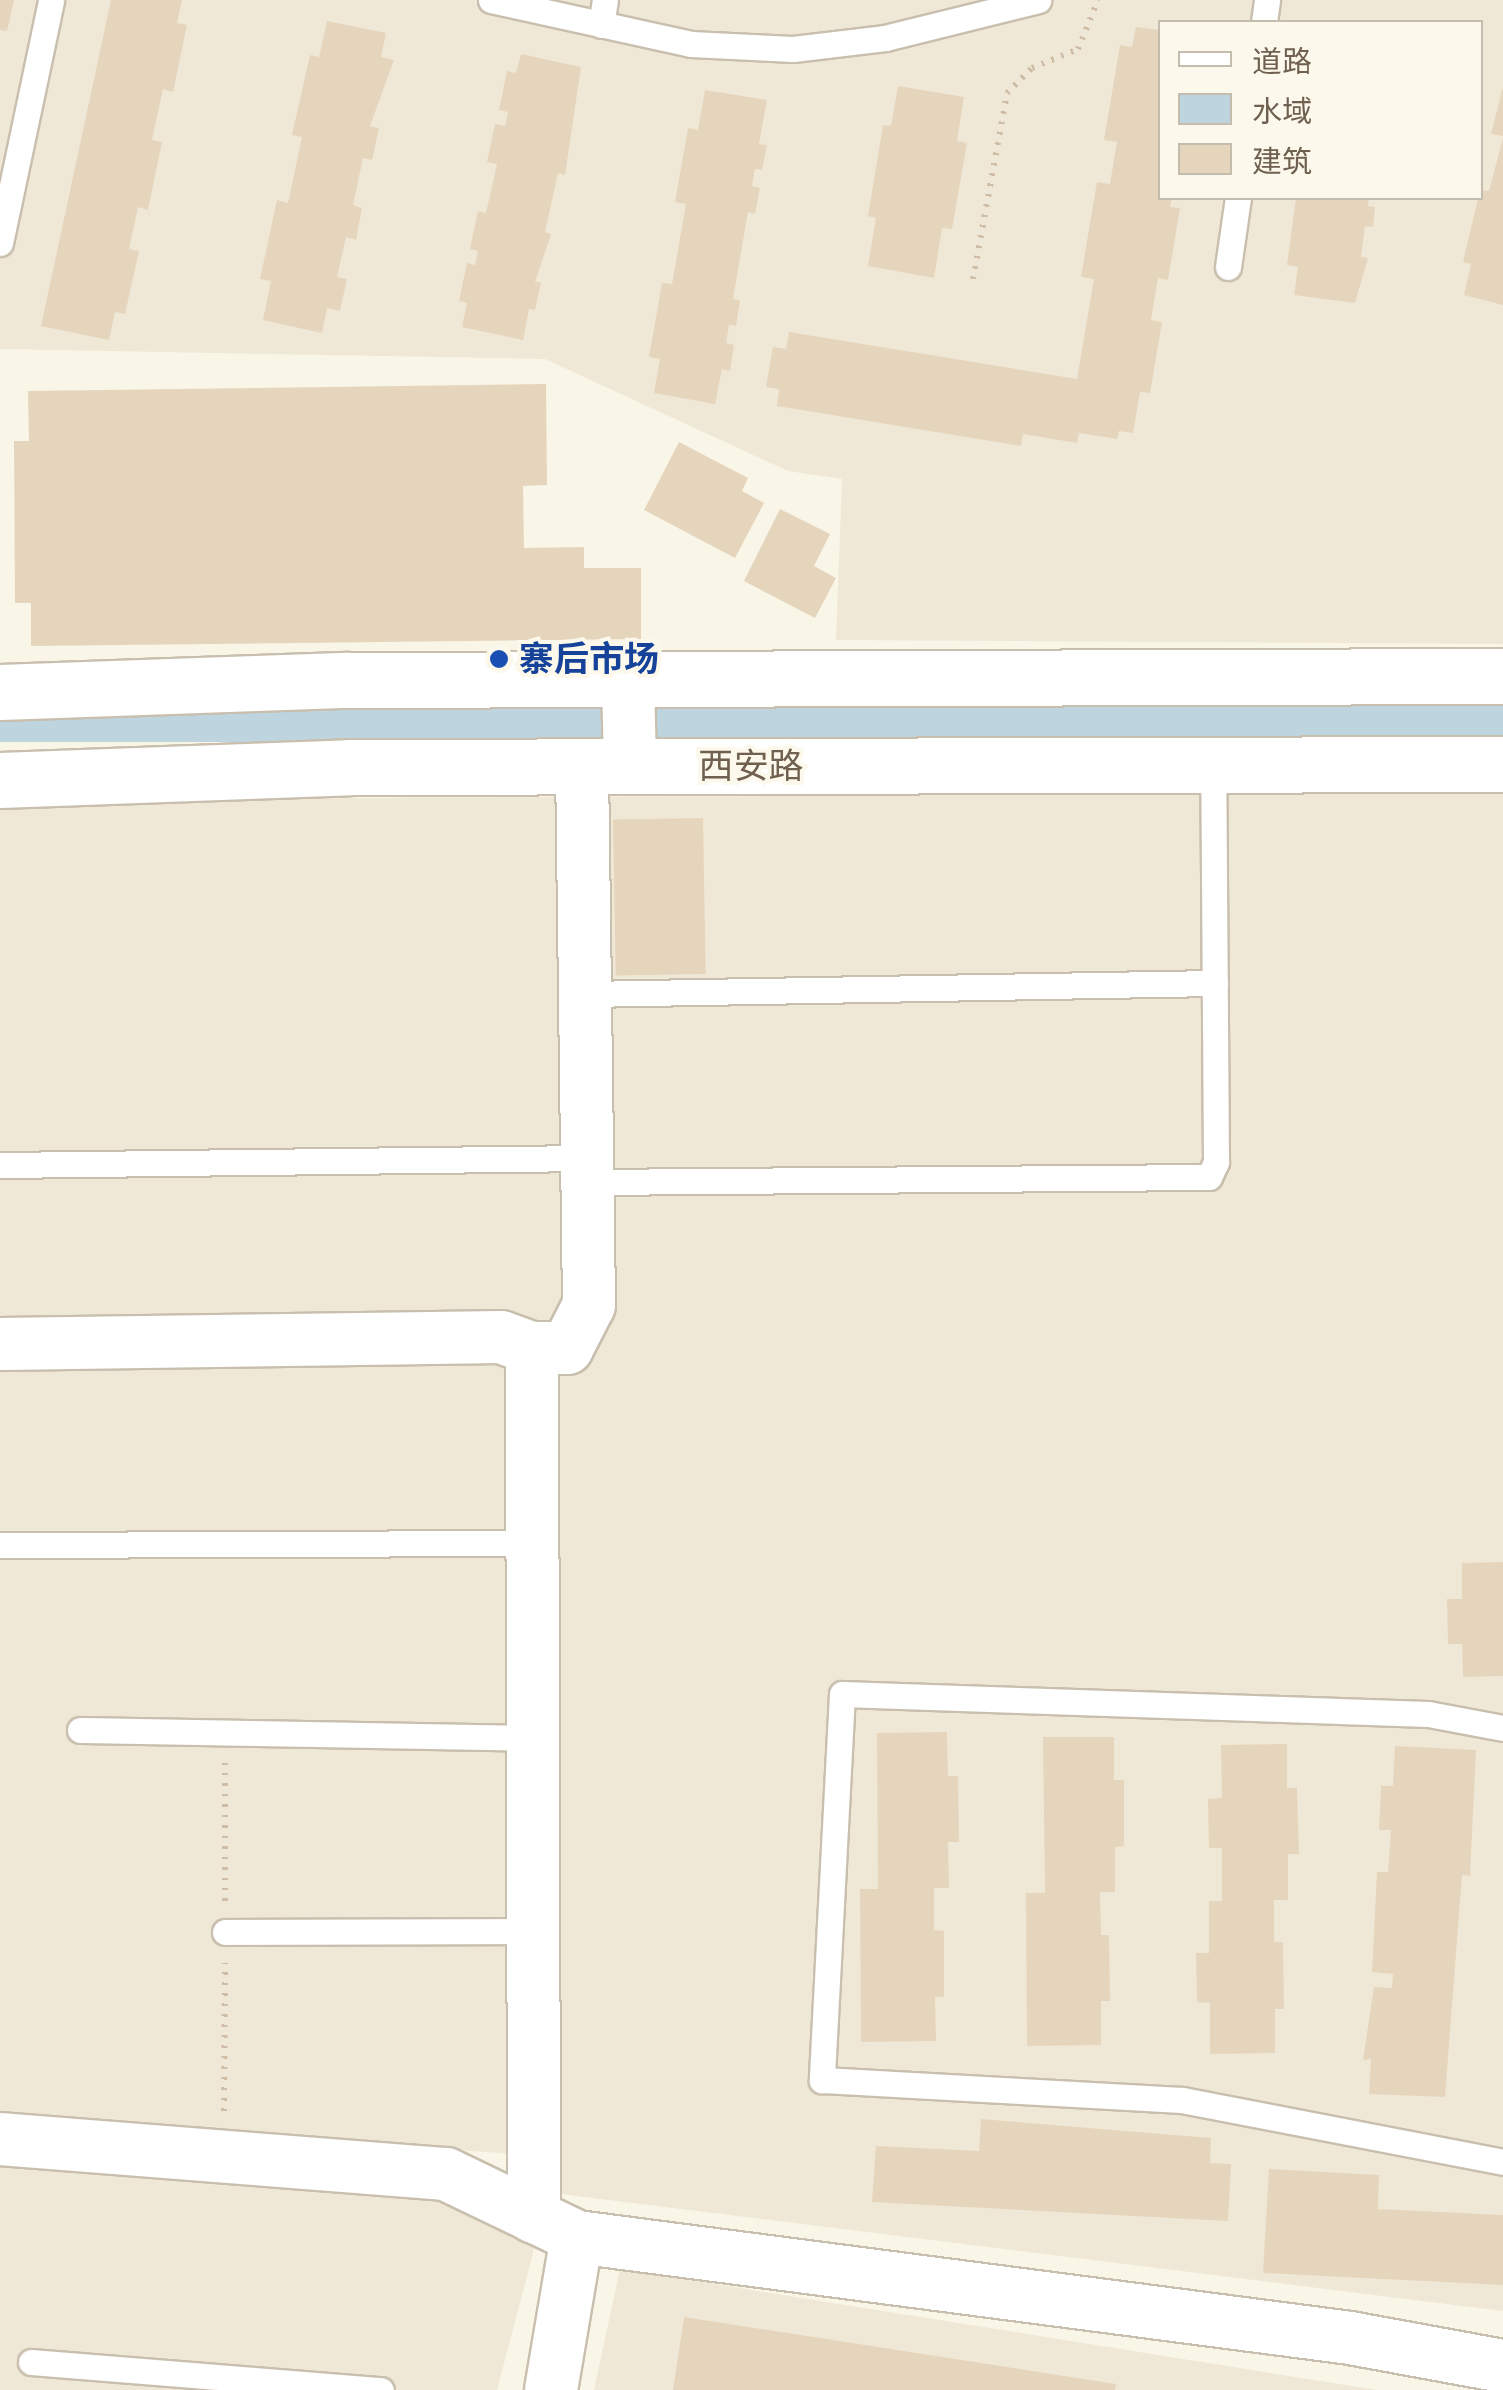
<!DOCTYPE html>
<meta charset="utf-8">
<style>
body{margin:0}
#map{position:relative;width:1503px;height:2390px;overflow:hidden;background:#f9f5e7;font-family:"Work Sans","Noto Sans SC",sans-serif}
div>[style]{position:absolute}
.residential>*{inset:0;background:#f0e8d6}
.water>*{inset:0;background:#bed5e0;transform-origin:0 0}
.building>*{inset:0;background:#e6d5bd;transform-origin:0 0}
.path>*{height:6px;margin-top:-3px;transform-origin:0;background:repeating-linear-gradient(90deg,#d0bda5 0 2.5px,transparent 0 10.5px)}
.roads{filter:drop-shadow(2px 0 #c9bfae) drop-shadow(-2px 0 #c9bfae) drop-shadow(0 2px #c9bfae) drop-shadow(0 -2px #c9bfae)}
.lane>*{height:25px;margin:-12.5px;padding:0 12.5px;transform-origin:12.5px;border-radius:12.5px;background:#fff}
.street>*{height:52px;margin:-26px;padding:0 26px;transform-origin:26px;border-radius:26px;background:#fff}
.secondary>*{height:55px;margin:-27.5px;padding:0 27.5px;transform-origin:27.5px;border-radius:27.5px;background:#fff}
.dots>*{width:28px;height:28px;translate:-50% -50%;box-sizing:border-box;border:5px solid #fcf9ec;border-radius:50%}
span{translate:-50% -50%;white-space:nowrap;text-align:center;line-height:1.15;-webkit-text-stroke:8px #fcf9ec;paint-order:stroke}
.transit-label{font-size:35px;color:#164399;font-weight:700}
.left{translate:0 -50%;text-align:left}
.street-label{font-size:35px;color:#6f604f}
.legend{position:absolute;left:1158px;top:20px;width:325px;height:180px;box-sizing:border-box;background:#fcf9ec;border:2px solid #c4bcad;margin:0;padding:12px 18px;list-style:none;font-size:30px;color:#6f604f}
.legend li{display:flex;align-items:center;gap:20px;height:50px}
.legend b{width:50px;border:2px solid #c4bcad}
</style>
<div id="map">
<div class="residential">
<i style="clip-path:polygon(evenodd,0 0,1503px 0,1503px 644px,836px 640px,842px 479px,788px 471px,545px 359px,0 349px,0 0,1160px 22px,1480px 22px,1480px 198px,1160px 198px,1160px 22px)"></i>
<i style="clip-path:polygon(1503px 792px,1503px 2311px,560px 2194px,555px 2157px,0 2116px,0 800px)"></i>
<i style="clip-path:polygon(0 2159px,471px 2202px,537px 2238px,497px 2390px,0 2390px)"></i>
<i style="clip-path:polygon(620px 2269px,1377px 2390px,594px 2390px)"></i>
</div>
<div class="water">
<i style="left:1503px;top:694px;width:48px;height:1503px;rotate:90deg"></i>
</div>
<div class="building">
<i style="clip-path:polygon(0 0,14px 0,7px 31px,0 30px)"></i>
<i style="clip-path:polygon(111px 0,182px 0,177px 23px,187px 25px,173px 92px,163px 89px,152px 140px,162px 142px,148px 210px,138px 207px,129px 249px,139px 251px,125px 314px,115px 312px,109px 340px,41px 326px)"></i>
<i style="clip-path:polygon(327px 21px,386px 33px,381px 57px,394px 60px,370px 126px,379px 128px,372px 160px,363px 158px,353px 205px,362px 208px,356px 240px,346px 237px,337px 277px,347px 279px,340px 311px,327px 308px,322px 333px,263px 320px,271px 281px,260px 279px,277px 200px,288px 203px,302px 137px,292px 135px,310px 55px,319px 57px)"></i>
<i style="clip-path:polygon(1136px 27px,1160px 30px,1160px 198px,1172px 198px,1170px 207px,1180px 208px,1168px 280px,1158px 278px,1151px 320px,1162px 322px,1150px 393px,1140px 392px,1133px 433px,1119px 431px,1117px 439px,1079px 433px,1077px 443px,1023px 434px,1021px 446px,777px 406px,779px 389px,766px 387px,773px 347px,786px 349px,789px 332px,1077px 379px,1094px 279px,1081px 277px,1097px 182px,1110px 184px,1117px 142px,1104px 140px,1120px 45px,1132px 47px)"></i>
<i style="clip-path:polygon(521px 54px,581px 67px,565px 175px,558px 173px,545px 232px,551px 234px,535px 282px,541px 282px,535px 310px,529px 309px,523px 340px,462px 327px,467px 303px,459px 301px,467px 263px,475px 265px,478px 251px,470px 249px,478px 211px,486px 213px,497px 164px,487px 162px,495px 124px,505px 126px,508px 112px,499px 110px,507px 71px,516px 73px)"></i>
<i style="clip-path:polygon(898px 86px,964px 97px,957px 141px,967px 143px,952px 229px,942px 228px,934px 278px,868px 266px,876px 218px,868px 216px,883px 125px,891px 126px)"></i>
<i style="clip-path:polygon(705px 90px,767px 100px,759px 144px,767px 145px,762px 170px,755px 169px,752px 186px,760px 188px,755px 214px,748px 212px,733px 299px,740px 300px,736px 326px,729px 325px,726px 343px,734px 345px,730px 371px,722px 369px,715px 404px,654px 393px,660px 359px,649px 357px,662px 283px,672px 284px,686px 204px,675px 202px,688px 128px,698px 130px)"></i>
<i style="clip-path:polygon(1502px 90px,1503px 90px,1503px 136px,1491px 134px)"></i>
<i style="clip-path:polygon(1503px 138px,1503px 305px,1464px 295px,1471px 264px,1463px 262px,1480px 190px,1489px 191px)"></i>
<i style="clip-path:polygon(1296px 198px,1369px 198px,1368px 206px,1375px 207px,1373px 227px,1365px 226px,1361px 257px,1368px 258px,1355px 303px,1294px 295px,1298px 267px,1287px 265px)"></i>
<i style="clip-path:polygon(546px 384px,547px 485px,523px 486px,524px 548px,584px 547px,584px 568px,641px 568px,641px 639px,31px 646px,31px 603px,15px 603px,14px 441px,29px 441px,28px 391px)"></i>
<i style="clip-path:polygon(679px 442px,748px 478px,742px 491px,764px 503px,735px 558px,644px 510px)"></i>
<i style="clip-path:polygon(780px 509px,830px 534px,814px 566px,836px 578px,815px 618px,744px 581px)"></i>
<i style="left:703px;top:818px;width:156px;height:90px;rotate:89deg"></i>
<i style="clip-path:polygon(1503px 1562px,1503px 1676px,1463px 1677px,1462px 1644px,1448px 1644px,1447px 1599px,1462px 1599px,1462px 1563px)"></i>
<i style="clip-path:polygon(947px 1732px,948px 1776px,958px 1776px,959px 1842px,948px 1842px,949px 1888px,934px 1888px,934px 1930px,944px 1931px,944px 1997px,935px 1997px,936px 2041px,861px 2042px,860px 1889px,878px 1889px,877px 1733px)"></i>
<i style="clip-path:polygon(1043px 1737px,1114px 1737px,1114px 1780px,1124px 1780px,1124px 1846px,1115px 1847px,1115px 1892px,1100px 1892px,1101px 1935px,1109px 1935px,1110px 2001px,1101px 2001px,1101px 2045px,1027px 2046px,1026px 1893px,1045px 1893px)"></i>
<i style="clip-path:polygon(1287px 1744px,1287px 1788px,1297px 1788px,1299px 1854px,1288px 1854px,1288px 1900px,1274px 1900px,1274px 1942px,1283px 1942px,1284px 2009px,1275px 2009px,1275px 2053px,1210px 2054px,1210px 2003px,1197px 2002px,1196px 1953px,1209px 1953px,1209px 1901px,1222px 1901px,1222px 1848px,1209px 1848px,1208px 1799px,1222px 1798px,1221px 1745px)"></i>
<i style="clip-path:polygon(1395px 1746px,1476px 1750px,1470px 1876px,1462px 1875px,1445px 2097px,1369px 2094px,1371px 2059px,1363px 2060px,1374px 1987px,1392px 1988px,1393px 1974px,1372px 1972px,1377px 1872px,1388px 1872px,1391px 1830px,1379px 1830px,1381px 1786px,1393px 1786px)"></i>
<i style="clip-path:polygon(981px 2119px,1211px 2138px,1210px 2163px,1231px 2164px,1228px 2221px,872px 2202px,876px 2146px,979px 2151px)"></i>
<i style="clip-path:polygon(1269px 2169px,1379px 2175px,1378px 2209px,1503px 2215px,1503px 2285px,1263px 2273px)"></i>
<i style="clip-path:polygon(684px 2317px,1116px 2384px,1115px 2390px,673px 2390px)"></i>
</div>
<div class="path">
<i style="left:973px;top:279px;width:189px;rotate:-79.6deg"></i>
<i style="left:1007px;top:93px;width:35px;rotate:-45deg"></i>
<i style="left:1032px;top:68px;width:50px;rotate:-22.4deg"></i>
<i style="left:1078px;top:49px;width:53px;rotate:-67.8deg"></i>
<i style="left:225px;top:1901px;width:138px;rotate:-90deg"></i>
<i style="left:224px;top:2111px;width:148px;rotate:-89.6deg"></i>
</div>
<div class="roads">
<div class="lane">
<i style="left:491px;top:0;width:205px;rotate:12.4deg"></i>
<i style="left:691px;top:44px;width:102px;rotate:2.8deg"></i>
<i style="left:793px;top:49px;width:93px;rotate:-6.8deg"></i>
<i style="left:885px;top:38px;width:158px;rotate:-13.9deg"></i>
<i style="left:1264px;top:22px;width:22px;rotate:-82deg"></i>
<i style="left:601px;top:25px;width:25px;rotate:-81deg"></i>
<i style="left:0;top:243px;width:248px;rotate:-78.1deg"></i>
<i style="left:1228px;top:267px;width:70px;rotate:-81.8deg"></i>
<i style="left:585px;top:994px;width:630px;rotate:-1deg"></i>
<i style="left:0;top:1165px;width:587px;rotate:-0.68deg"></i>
<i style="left:587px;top:1182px;width:622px;rotate:-0.46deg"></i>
<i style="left:1209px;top:1177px;width:17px;rotate:-65deg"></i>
<i style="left:1216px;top:1162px;width:398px;rotate:-90.4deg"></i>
<i style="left:0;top:1545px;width:532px;rotate:-0.22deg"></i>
<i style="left:1503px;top:1728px;width:76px;rotate:-169.4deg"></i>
<i style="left:1428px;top:1714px;width:586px;rotate:-178.05deg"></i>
<i style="left:842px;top:1694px;width:387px;rotate:93deg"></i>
<i style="left:822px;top:2080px;width:361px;rotate:3.2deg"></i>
<i style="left:1182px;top:2100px;width:327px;rotate:10.9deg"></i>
<i style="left:80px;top:1730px;width:453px;rotate:1deg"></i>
<i style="left:225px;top:1932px;width:308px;rotate:-0.2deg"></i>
<i style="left:31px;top:2362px;width:351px;rotate:4.6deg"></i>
</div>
<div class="street">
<i style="left:628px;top:679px;width:88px;rotate:88.7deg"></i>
<i style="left:0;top:1344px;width:501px;rotate:-0.8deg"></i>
<i style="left:501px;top:1337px;width:33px;rotate:20deg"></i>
<i style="left:0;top:2139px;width:447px;rotate:4.5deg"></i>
<i style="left:446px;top:2174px;width:145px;rotate:25.7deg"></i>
<i style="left:577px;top:2237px;width:780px;rotate:7.44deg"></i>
<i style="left:1350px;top:2338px;width:156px;rotate:10.4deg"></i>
<i style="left:534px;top:2217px;width:869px;rotate:-90.13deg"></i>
<i style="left:532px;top:1348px;width:35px"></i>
<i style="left:567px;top:1348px;width:48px;rotate:-62.9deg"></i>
<i style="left:589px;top:1305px;width:539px;rotate:-90.74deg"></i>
<i style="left:551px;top:2390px;width:155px;rotate:-80.4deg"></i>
</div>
<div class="secondary">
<i style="left:0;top:692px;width:348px;rotate:-2deg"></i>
<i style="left:348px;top:680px;width:1155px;rotate:-0.2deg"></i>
<i style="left:0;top:780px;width:350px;rotate:-2.1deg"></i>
<i style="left:350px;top:767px;width:1153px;rotate:-0.15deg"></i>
</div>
</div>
<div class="dots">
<i style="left:499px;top:659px;background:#1a4fb4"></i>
</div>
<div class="transit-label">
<span class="left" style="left:519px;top:659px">寨后市场</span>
</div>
<div class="street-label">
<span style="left:751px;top:766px">西安路</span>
</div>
<ul class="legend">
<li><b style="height:12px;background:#fff"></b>道路</li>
<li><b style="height:28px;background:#bed5e0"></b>水域</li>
<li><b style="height:28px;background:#e6d5bd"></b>建筑</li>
</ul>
</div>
